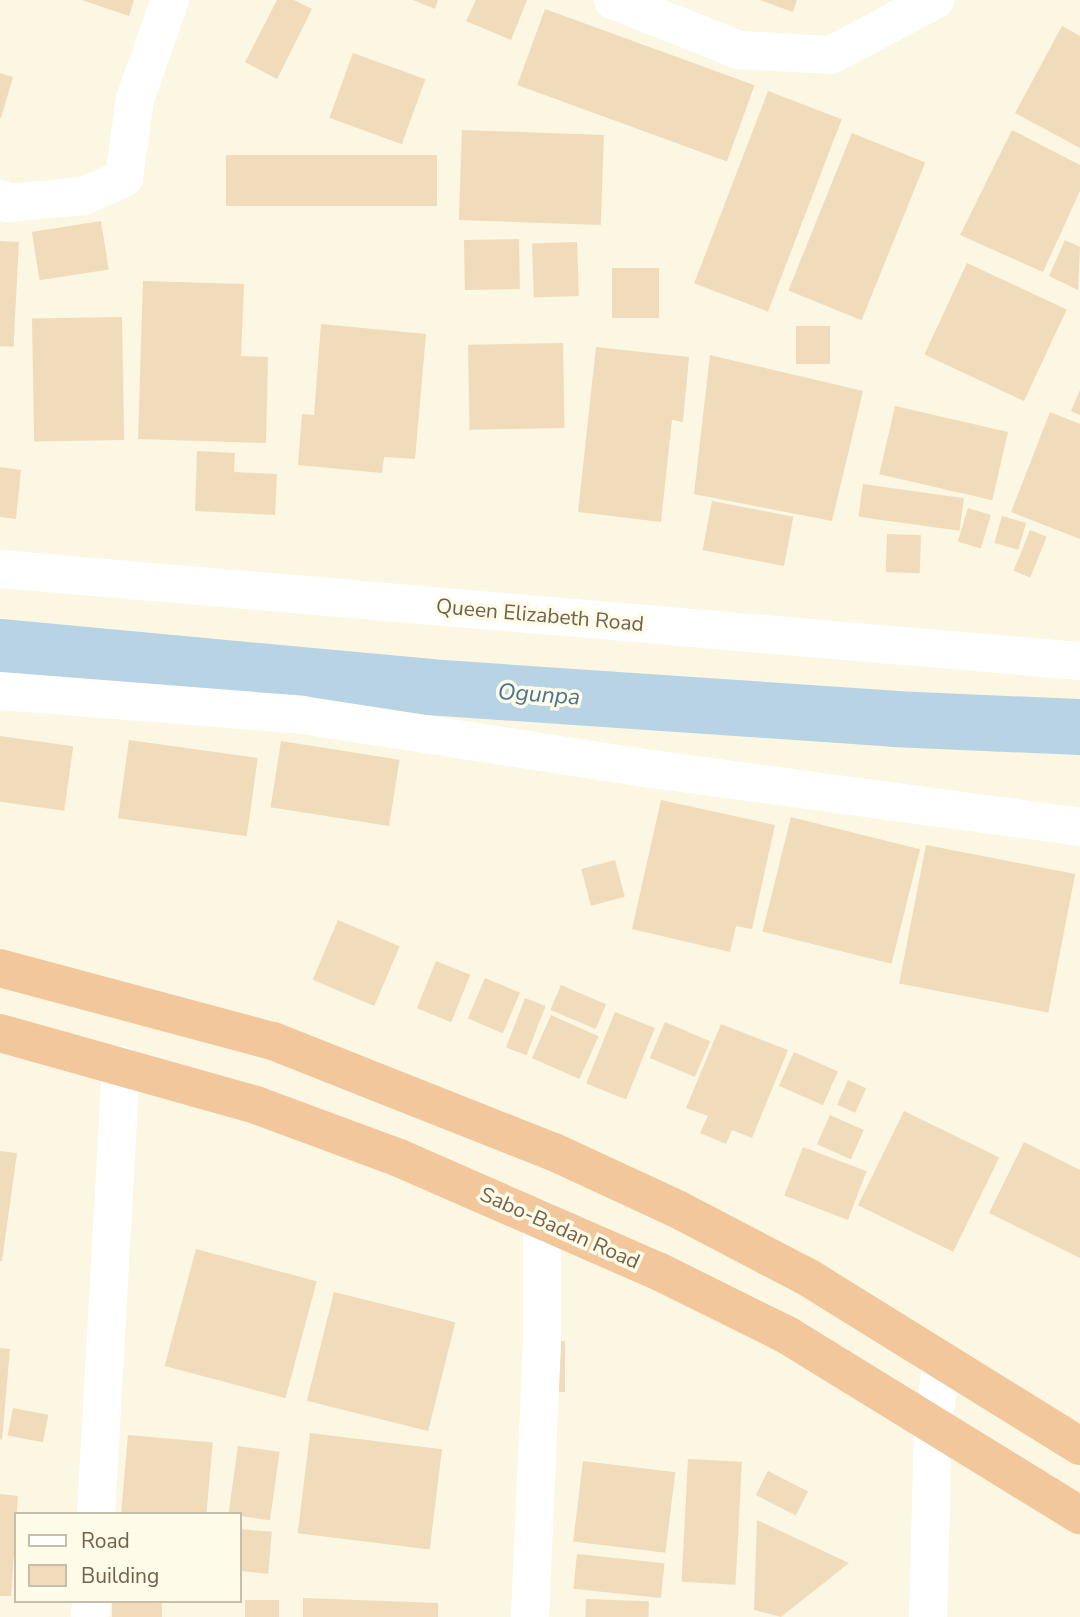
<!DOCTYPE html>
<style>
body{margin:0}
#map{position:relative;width:1080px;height:1617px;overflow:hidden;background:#fbf7e3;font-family:"Nunito Sans",sans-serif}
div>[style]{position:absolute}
.canal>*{height:56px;margin:-28px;padding:0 28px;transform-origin:28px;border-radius:28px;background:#b8d3e4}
.building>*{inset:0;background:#f0dcbb;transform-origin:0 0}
.street>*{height:38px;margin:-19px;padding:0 19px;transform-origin:19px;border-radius:19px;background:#fff}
.highway>*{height:38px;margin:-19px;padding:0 19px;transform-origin:19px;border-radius:19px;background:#f3c79c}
span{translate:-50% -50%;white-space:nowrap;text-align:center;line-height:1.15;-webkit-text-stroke:7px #fefbe9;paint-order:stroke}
.street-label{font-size:21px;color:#72624a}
.water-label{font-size:23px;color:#4b7692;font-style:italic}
.legend{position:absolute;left:14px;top:1512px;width:228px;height:91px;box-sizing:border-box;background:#fefbe9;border:2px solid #c6bea9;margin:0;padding:9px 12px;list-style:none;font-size:21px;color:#72624a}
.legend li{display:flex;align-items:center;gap:14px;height:35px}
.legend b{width:35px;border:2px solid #c6bea9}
</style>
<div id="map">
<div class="canal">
<i style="left:0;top:647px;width:430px;rotate:5.3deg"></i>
<i style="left:428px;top:687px;width:467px;rotate:3.9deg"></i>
<i style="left:894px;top:719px;width:186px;rotate:2.5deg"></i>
</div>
<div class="building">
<i style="clip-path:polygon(82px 0,134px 0,129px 16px)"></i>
<i style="clip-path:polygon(277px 0,294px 0,312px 9px,277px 79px,245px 62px)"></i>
<i style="clip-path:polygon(413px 0,438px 0,435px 9px)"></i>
<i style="clip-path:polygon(476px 0,527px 0,511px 40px,466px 21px)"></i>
<i style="clip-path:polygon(760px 0,797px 0,793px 12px)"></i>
<i style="left:545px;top:9px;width:223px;height:81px;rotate:20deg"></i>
<i style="clip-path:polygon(1062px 26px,1080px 36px,1080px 148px,1015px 113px)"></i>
<i style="left:353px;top:53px;width:77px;height:69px;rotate:20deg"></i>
<i style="clip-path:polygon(0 73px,13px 77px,1px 118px,0 118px)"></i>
<i style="left:768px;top:91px;width:79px;height:206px;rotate:21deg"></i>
<i style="left:462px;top:130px;width:142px;height:90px;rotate:2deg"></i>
<i style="clip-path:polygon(1012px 130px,1080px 165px,1080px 191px,1043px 272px,960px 235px)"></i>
<i style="left:852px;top:133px;width:79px;height:170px;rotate:22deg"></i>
<i style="left:437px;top:155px;width:51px;height:211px;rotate:90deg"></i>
<i style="left:101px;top:221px;width:49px;height:70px;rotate:81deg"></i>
<i style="left:519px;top:239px;width:50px;height:55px;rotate:89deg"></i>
<i style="clip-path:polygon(1065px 240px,1080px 247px,1078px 290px,1049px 276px)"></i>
<i style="left:0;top:241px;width:19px;height:105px;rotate:3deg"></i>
<i style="left:577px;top:242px;width:54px;height:45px;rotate:88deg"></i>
<i style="left:967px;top:263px;width:110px;height:101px;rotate:25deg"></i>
<i style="left:612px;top:268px;width:47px;height:50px"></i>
<i style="clip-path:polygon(143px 281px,244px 284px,241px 356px,268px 357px,266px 443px,138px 439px)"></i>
<i style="left:122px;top:317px;width:123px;height:90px;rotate:89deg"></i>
<i style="clip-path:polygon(321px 324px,426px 334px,415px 459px,384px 457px,382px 473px,298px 465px,302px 414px,314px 415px)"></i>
<i style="left:796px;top:326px;width:34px;height:38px"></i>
<i style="left:563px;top:343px;width:85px;height:95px;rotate:89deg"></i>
<i style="clip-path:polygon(596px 347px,689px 357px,683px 422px,672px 420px,661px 522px,578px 512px)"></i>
<i style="clip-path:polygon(710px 355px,863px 391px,832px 521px,694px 494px)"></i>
<i style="clip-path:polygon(1080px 390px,1080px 415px,1071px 411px)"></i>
<i style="left:895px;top:406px;width:116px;height:70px;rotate:13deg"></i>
<i style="clip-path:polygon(1050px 412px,1080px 424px,1080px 539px,1011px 512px)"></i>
<i style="clip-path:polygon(197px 451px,235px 453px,234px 472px,277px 474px,275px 515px,195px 511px)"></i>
<i style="clip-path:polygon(0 467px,21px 470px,16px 519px,0 517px)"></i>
<i style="left:863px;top:484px;width:102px;height:33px;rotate:8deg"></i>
<i style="left:712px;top:501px;width:83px;height:50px;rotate:11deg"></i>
<i style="left:968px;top:508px;width:24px;height:35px;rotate:17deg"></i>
<i style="left:1002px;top:516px;width:25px;height:28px;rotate:16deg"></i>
<i style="left:1030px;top:530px;width:18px;height:44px;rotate:22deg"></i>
<i style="left:887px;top:534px;width:34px;height:38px;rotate:2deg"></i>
<i style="left:0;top:736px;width:74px;height:65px;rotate:8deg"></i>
<i style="left:129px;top:740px;width:130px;height:79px;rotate:8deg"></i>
<i style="left:281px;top:741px;width:120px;height:67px;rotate:9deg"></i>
<i style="clip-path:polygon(661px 800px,775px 825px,752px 929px,736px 926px,730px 952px,632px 929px)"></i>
<i style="left:791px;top:817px;width:133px;height:118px;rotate:14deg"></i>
<i style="left:926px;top:845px;width:152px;height:141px;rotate:11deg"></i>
<i style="left:615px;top:860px;width:38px;height:35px;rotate:75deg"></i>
<i style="left:338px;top:920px;width:67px;height:65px;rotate:23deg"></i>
<i style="left:436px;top:961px;width:37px;height:51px;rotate:22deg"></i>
<i style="left:485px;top:978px;width:38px;height:44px;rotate:23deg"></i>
<i style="left:561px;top:985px;width:49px;height:27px;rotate:23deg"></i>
<i style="left:525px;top:998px;width:22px;height:53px;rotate:21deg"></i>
<i style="left:615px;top:1012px;width:43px;height:77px;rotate:22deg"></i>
<i style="left:551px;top:1015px;width:52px;height:47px;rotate:24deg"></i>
<i style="left:665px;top:1022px;width:49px;height:39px;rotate:23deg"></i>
<i style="clip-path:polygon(721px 1024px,788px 1050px,752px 1138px,732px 1130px,726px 1144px,700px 1133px,708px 1116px,686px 1108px)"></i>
<i style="left:794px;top:1052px;width:48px;height:37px;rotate:24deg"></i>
<i style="left:848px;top:1080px;width:20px;height:27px;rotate:24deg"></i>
<i style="left:904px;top:1111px;width:106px;height:105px;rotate:26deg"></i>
<i style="left:830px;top:1115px;width:37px;height:32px;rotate:24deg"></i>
<i style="clip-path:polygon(1024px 1142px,1080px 1170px,1080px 1258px,989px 1213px)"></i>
<i style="left:803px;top:1147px;width:68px;height:52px;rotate:21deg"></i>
<i style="clip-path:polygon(0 1151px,17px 1153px,2px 1261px,0 1261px)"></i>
<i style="left:196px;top:1249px;width:125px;height:121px;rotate:15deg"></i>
<i style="left:334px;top:1292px;width:125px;height:112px;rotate:14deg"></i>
<i style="left:546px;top:1341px;width:19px;height:51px"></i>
<i style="clip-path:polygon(0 1348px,10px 1349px,2px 1440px,0 1439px)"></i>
<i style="left:13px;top:1408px;width:36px;height:28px;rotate:11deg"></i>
<i style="left:310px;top:1433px;width:133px;height:101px;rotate:7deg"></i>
<i style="left:128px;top:1435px;width:85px;height:79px;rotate:5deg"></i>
<i style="left:238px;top:1446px;width:42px;height:69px;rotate:8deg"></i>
<i style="left:688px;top:1459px;width:54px;height:123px;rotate:3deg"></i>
<i style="left:583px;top:1461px;width:93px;height:81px;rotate:7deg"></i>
<i style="left:768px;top:1471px;width:45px;height:27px;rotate:27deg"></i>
<i style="clip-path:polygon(0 1494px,18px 1496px,11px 1596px,0 1596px)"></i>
<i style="clip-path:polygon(757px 1520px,849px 1563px,781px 1617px,754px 1610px)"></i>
<i style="left:240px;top:1529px;width:32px;height:42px;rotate:5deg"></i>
<i style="left:577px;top:1554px;width:88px;height:35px;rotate:6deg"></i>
<i style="clip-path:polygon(303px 1598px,438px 1603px,438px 1617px,303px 1617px)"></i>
<i style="left:586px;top:1599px;width:63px;height:18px;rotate:2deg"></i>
<i style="left:279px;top:1600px;width:17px;height:34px;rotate:90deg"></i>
<i style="left:112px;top:1601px;width:50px;height:16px"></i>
</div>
<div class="street">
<i style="left:613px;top:0;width:136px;rotate:21.6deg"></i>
<i style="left:739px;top:50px;width:92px;rotate:3.1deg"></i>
<i style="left:831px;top:55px;width:118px;rotate:-27.9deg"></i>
<i style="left:0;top:199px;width:9px;rotate:27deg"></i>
<i style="left:8px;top:203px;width:76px;rotate:-5.3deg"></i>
<i style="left:84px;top:196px;width:44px;rotate:-24.2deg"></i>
<i style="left:124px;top:178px;width:80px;rotate:-82.1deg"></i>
<i style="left:135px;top:99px;width:105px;rotate:-70.5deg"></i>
<i style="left:0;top:569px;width:1084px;rotate:4.87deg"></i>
<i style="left:0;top:691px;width:303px;rotate:4.5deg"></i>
<i style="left:302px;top:715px;width:354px;rotate:8.8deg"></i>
<i style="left:652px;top:769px;width:432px;rotate:7.7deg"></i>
<i style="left:96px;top:1514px;width:450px;rotate:-86.8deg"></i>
<i style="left:90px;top:1617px;width:16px;rotate:-86deg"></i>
<i style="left:530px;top:1617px;width:270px;rotate:-87.5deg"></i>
<i style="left:542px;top:1347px;width:128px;rotate:-90deg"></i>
<i style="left:928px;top:1617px;width:193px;rotate:-88.5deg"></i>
<i style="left:933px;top:1424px;width:64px;rotate:-81.9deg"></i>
</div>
<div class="highway">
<i style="left:0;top:968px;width:283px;rotate:15deg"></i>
<i style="left:273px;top:1041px;width:302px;rotate:21.6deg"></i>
<i style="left:554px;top:1152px;width:138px;rotate:24.9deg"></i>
<i style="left:679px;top:1210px;width:147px;rotate:27.6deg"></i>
<i style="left:809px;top:1278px;width:319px;rotate:31.8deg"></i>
<i style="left:0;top:1033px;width:266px;rotate:15.7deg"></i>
<i style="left:256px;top:1105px;width:153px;rotate:20.3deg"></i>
<i style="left:399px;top:1158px;width:285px;rotate:23.6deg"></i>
<i style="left:660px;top:1272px;width:142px;rotate:26.4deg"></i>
<i style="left:787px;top:1335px;width:344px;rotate:31.6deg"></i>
</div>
<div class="street-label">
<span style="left:540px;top:615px;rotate:5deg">Queen Elizabeth Road</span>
<span style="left:560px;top:1228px;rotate:24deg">Sabo-Badan Road</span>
</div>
<div class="water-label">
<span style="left:539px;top:695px;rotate:4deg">Ogunpa</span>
</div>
<ul class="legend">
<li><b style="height:9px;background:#fff"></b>Road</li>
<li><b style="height:19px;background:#f0dcbb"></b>Building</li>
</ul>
</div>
